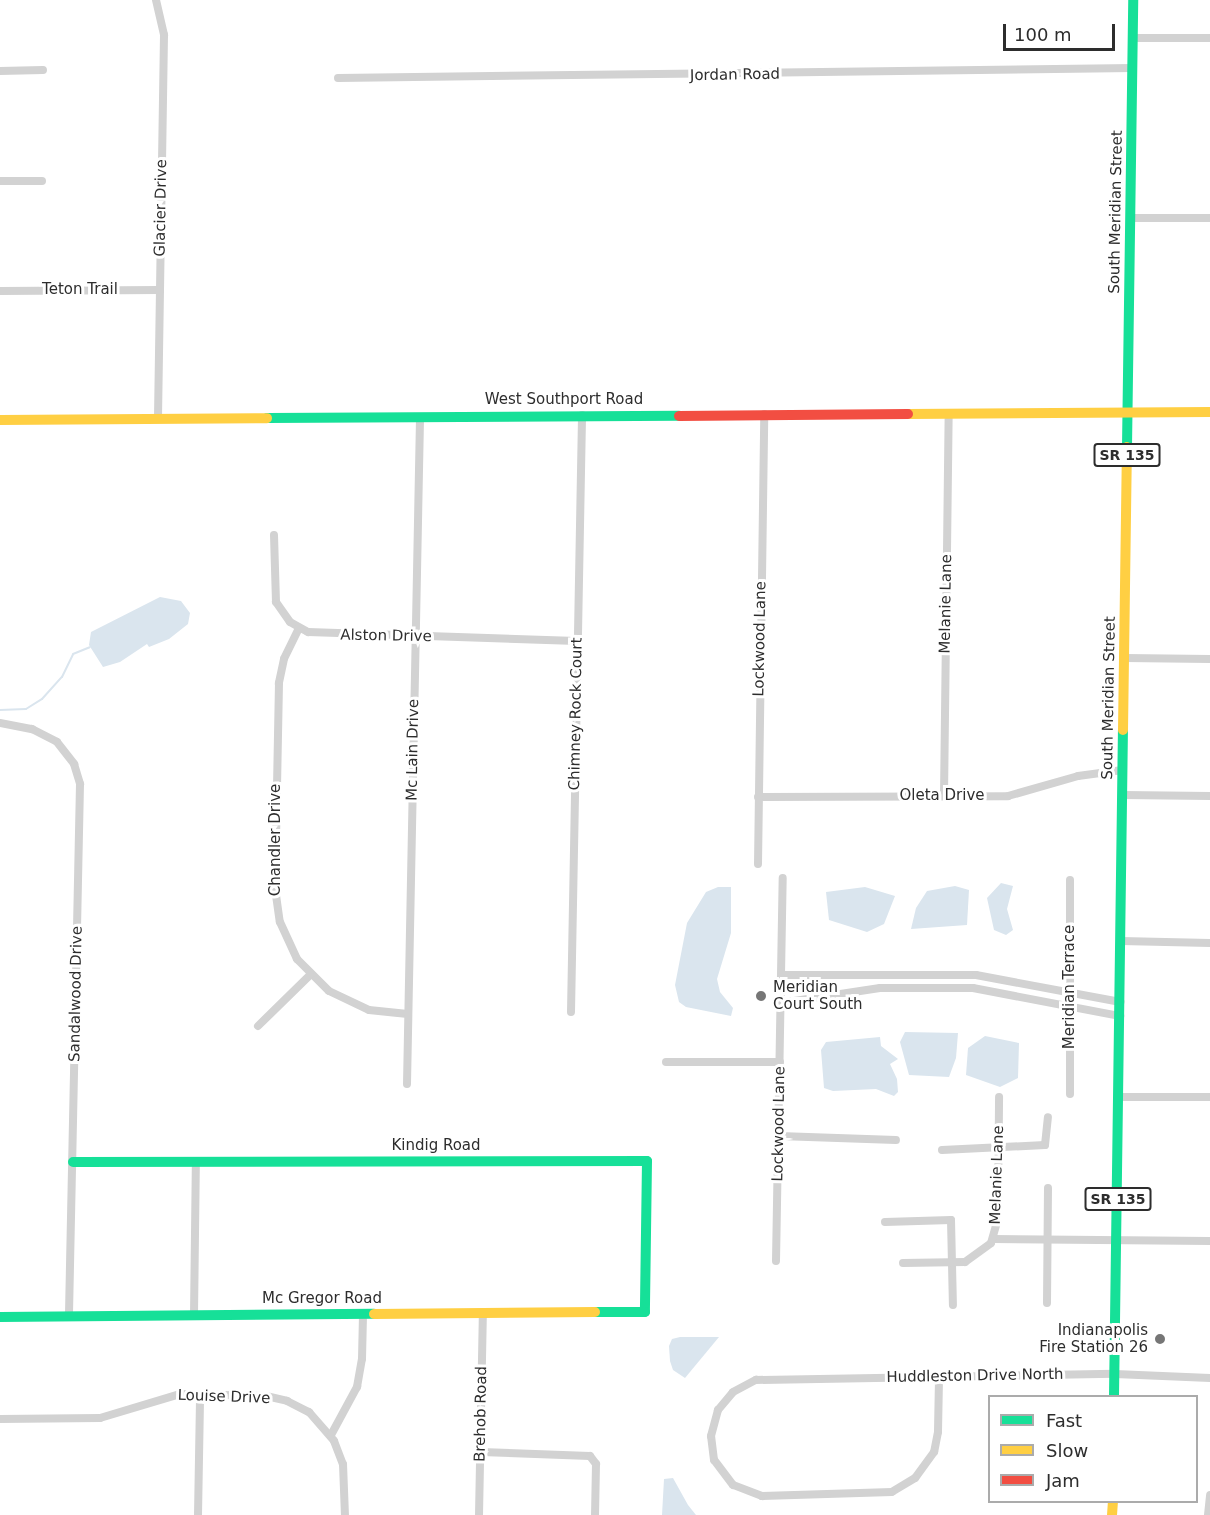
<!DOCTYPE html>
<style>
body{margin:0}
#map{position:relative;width:1210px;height:1515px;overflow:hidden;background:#fff;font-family:"DejaVu Sans",sans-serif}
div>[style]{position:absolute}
.water>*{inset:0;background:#dae5ee}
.stream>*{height:2px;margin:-1px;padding:0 1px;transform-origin:1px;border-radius:1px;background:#dae5ee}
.street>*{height:8px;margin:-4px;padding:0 4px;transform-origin:4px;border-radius:4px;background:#d2d2d2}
.fast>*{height:10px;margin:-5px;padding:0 5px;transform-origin:5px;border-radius:5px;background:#16e098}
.slow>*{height:10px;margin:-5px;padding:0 5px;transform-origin:5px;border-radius:5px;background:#ffcf43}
.jam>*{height:10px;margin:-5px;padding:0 5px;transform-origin:5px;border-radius:5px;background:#f24e42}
.dots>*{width:16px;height:16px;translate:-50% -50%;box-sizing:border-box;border:3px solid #fff;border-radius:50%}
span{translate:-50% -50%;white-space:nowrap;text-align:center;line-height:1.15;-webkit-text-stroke:6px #fff;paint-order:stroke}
.shield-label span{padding:2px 4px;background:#fff;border:2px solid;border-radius:4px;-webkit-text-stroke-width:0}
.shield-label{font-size:14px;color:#2d2d2d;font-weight:700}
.street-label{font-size:15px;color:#2d2d2d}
.poi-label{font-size:15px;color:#2d2d2d}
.left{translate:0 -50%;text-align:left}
.right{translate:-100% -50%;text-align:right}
.legend{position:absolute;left:988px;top:1395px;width:210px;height:108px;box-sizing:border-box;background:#fff;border:2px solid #ababab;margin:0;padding:8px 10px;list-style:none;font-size:18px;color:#2d2d2d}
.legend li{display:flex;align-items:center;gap:12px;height:30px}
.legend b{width:30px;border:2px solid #ababab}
.scale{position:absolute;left:1003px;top:24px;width:112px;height:27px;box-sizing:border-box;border:3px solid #2d2d2d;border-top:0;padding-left:8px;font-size:18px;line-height:21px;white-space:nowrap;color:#2d2d2d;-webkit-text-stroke:4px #fff;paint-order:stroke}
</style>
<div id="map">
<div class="water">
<i style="clip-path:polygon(160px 597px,181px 601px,190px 613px,188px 624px,169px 639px,149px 647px,147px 644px,120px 662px,103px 667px,89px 645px,91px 632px)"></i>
<i style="clip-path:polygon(1001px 883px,1013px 886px,1007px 909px,1013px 930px,1006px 935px,994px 930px,987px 898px)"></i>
<i style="clip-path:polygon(955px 886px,969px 890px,967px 925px,911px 929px,916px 908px,927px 891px)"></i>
<i style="clip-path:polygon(718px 887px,731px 887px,731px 933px,717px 979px,720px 992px,733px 1008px,731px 1016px,686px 1007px,679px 1002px,675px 985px,687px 923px,706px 892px)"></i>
<i style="clip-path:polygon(865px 887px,895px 896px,884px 924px,867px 932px,829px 920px,826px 892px)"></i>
<i style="clip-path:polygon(905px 1032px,958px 1033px,956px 1058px,949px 1077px,909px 1075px,900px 1042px)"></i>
<i style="clip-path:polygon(985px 1036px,1019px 1043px,1018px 1078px,1000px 1087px,966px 1075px,968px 1048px)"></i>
<i style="clip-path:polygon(880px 1037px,881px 1046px,898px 1059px,890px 1064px,897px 1079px,898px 1092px,894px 1096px,876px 1089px,833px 1091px,824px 1088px,821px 1050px,826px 1042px)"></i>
<i style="clip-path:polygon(680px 1337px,719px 1337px,685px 1378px,673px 1370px,670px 1361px,669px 1346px,672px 1339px)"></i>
<i style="clip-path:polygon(673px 1478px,688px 1505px,696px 1515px,662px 1515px,664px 1479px)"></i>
</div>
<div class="stream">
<i style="left:0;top:710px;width:26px;rotate:-2deg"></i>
<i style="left:26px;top:709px;width:19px;rotate:-32deg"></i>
<i style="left:42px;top:699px;width:30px;rotate:-48deg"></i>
<i style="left:62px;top:677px;width:25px;rotate:-64deg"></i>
<i style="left:73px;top:654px;width:18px;rotate:-22deg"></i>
</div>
<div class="street">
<i style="left:156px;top:0;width:36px;rotate:77deg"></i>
<i style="left:164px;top:35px;width:382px;rotate:90.9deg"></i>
<i style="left:1133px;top:38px;width:77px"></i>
<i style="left:0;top:71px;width:43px;rotate:-1.3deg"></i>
<i style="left:338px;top:78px;width:795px;rotate:-0.72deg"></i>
<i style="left:0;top:181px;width:42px"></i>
<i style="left:1131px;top:218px;width:79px"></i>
<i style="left:0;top:291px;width:160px;rotate:-0.4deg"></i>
<i style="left:274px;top:535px;width:67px;rotate:88.3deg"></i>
<i style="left:276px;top:602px;width:24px;rotate:55deg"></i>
<i style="left:290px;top:622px;width:21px;rotate:29deg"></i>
<i style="left:308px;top:632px;width:269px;rotate:1.9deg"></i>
<i style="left:299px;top:628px;width:34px;rotate:116deg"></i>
<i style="left:284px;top:659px;width:25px;rotate:102deg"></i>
<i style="left:279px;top:683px;width:205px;rotate:91.1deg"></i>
<i style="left:275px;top:888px;width:34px;rotate:82deg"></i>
<i style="left:280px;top:922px;width:41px;rotate:65.3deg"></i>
<i style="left:297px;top:959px;width:45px;rotate:45deg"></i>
<i style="left:329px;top:991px;width:44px;rotate:25.4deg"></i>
<i style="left:369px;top:1010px;width:39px;rotate:6deg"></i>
<i style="left:1125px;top:658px;width:85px;rotate:0.7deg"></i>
<i style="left:0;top:723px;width:33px;rotate:11deg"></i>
<i style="left:32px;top:729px;width:28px;rotate:27deg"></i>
<i style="left:57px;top:742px;width:28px;rotate:52deg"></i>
<i style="left:74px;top:764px;width:21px;rotate:73deg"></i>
<i style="left:80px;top:784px;width:531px;rotate:91.19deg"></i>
<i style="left:1123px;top:795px;width:87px;rotate:0.7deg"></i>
<i style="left:944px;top:796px;width:383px;rotate:-89.3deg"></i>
<i style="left:758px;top:797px;width:250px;rotate:-0.2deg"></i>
<i style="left:1008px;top:796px;width:73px;rotate:-15.9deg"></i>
<i style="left:1078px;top:776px;width:45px;rotate:-7.6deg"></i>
<i style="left:758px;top:864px;width:450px;rotate:-89.2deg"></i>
<i style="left:1121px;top:941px;width:89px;rotate:1.3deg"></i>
<i style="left:782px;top:975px;width:194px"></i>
<i style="left:976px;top:975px;width:147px;rotate:10.6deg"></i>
<i style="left:781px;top:1003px;width:100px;rotate:-8.6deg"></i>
<i style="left:880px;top:988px;width:93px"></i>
<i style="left:973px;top:988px;width:150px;rotate:10.8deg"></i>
<i style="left:571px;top:1012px;width:597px;rotate:-88.94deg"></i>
<i style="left:258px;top:1026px;width:73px;rotate:-44.4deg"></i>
<i style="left:666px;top:1062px;width:114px"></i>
<i style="left:407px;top:1084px;width:667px;rotate:-88.88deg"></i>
<i style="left:1070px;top:1094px;width:214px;rotate:-90deg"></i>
<i style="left:1119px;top:1097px;width:91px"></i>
<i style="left:779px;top:1136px;width:117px;rotate:2deg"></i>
<i style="left:942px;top:1150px;width:103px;rotate:-2.8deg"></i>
<i style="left:1045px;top:1145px;width:28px;rotate:-84deg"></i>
<i style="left:885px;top:1222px;width:66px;rotate:-1.7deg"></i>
<i style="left:951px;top:1220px;width:85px;rotate:88.7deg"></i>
<i style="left:993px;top:1239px;width:217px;rotate:0.5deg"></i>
<i style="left:776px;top:1261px;width:383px;rotate:-89deg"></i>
<i style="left:903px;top:1263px;width:62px;rotate:-0.9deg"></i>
<i style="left:965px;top:1262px;width:32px;rotate:-36deg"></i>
<i style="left:991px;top:1243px;width:25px;rotate:-74deg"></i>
<i style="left:998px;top:1219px;width:122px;rotate:-89.5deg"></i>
<i style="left:1047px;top:1303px;width:115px;rotate:-89.5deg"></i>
<i style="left:194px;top:1315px;width:153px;rotate:-89.3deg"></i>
<i style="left:939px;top:1379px;width:53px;rotate:91.1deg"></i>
<i style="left:938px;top:1432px;width:20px;rotate:101deg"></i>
<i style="left:934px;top:1452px;width:32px;rotate:126deg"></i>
<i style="left:915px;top:1478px;width:27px;rotate:149deg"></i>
<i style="left:892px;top:1492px;width:130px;rotate:178.2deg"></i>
<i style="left:762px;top:1496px;width:31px;rotate:-159deg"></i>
<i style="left:733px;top:1485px;width:31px;rotate:-127deg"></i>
<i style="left:714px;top:1460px;width:24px;rotate:-97deg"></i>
<i style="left:711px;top:1436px;width:27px;rotate:-75deg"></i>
<i style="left:718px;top:1410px;width:23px;rotate:-50deg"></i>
<i style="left:733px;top:1392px;width:26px;rotate:-28deg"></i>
<i style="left:756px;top:1380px;width:359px;rotate:-1deg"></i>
<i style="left:1115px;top:1374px;width:95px;rotate:2.4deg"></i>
<i style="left:0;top:1419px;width:100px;rotate:-0.6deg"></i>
<i style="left:100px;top:1418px;width:84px;rotate:-16.7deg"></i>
<i style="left:180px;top:1394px;width:86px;rotate:1.3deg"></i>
<i style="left:266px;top:1396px;width:22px;rotate:13deg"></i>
<i style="left:287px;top:1401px;width:25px;rotate:27deg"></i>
<i style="left:309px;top:1412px;width:38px;rotate:49deg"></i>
<i style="left:334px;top:1441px;width:25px;rotate:69deg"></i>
<i style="left:343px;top:1464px;width:51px;rotate:87.8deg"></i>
<i style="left:331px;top:1435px;width:55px;rotate:-61.6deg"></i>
<i style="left:357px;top:1387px;width:28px;rotate:-80deg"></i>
<i style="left:362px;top:1359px;width:45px;rotate:-88.7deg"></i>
<i style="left:481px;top:1452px;width:109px;rotate:2.1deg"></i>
<i style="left:590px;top:1456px;width:10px;rotate:53deg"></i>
<i style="left:596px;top:1464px;width:51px;rotate:91.1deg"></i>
<i style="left:198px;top:1515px;width:120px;rotate:-89deg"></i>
<i style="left:479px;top:1515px;width:201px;rotate:-88.9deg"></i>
<i style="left:1208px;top:1515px;width:20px;rotate:-84deg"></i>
</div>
<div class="fast">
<i style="left:267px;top:418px;width:412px;rotate:-0.3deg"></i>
<i style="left:1127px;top:447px;width:447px;rotate:-89.2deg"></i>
<i style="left:73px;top:1162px;width:574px;rotate:-0.1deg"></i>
<i style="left:647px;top:1161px;width:151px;rotate:90.8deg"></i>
<i style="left:645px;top:1312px;width:50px;rotate:180deg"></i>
<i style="left:0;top:1317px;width:374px;rotate:-0.5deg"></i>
<i style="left:1114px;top:1396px;width:666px;rotate:-89.23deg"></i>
</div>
<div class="slow">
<i style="left:908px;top:414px;width:302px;rotate:-0.4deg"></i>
<i style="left:0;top:420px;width:267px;rotate:-0.4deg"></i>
<i style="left:1123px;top:730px;width:283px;rotate:-89.2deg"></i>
<i style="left:374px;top:1314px;width:221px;rotate:-0.5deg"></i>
<i style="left:1112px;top:1515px;width:13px;rotate:-86deg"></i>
</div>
<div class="jam">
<i style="left:679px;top:416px;width:229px;rotate:-0.5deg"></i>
</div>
<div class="dots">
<i style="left:761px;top:996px;background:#767676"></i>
<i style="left:1160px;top:1339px;background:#767676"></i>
</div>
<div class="shield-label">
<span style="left:1127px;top:455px">SR 135</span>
<span style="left:1118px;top:1199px">SR 135</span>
</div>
<div class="street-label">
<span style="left:735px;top:75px;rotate:-1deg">Jordan Road</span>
<span style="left:161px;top:208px;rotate:-89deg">Glacier Drive</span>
<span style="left:1116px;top:212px;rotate:-89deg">South Meridian Street</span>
<span style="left:80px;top:290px">Teton Trail</span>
<span style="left:564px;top:400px">West Southport Road</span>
<span style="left:946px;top:604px;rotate:-89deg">Melanie Lane</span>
<span style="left:386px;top:636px;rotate:1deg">Alston Drive</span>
<span style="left:760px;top:639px;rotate:-89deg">Lockwood Lane</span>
<span style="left:1109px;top:698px;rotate:-89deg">South Meridian Street</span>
<span style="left:576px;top:714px;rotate:-89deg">Chimney Rock Court</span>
<span style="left:413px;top:750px;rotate:-89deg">Mc Lain Drive</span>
<span style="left:942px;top:796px">Oleta Drive</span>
<span style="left:276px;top:840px;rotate:-90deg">Chandler Drive</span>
<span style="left:1070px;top:987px;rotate:-90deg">Meridian Terrace</span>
<span style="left:76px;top:994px;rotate:-89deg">Sandalwood Drive</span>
<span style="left:779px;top:1124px;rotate:-89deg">Lockwood Lane</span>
<span style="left:436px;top:1146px">Kindig Road</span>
<span style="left:997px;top:1175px;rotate:-88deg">Melanie Lane</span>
<span style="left:322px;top:1299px">Mc Gregor Road</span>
<span style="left:975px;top:1376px;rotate:-1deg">Huddleston Drive North</span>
<span style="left:224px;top:1397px;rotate:2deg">Louise Drive</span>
<span style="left:481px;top:1414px;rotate:-89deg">Brehob Road</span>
</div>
<div class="poi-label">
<span class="left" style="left:773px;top:996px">Meridian<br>Court South</span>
<span class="right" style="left:1148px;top:1339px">Indianapolis<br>Fire Station 26</span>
</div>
<ul class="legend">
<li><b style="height:8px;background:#16e098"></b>Fast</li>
<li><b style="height:8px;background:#ffcf43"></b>Slow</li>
<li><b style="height:8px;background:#f24e42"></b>Jam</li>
</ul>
<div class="scale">100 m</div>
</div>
